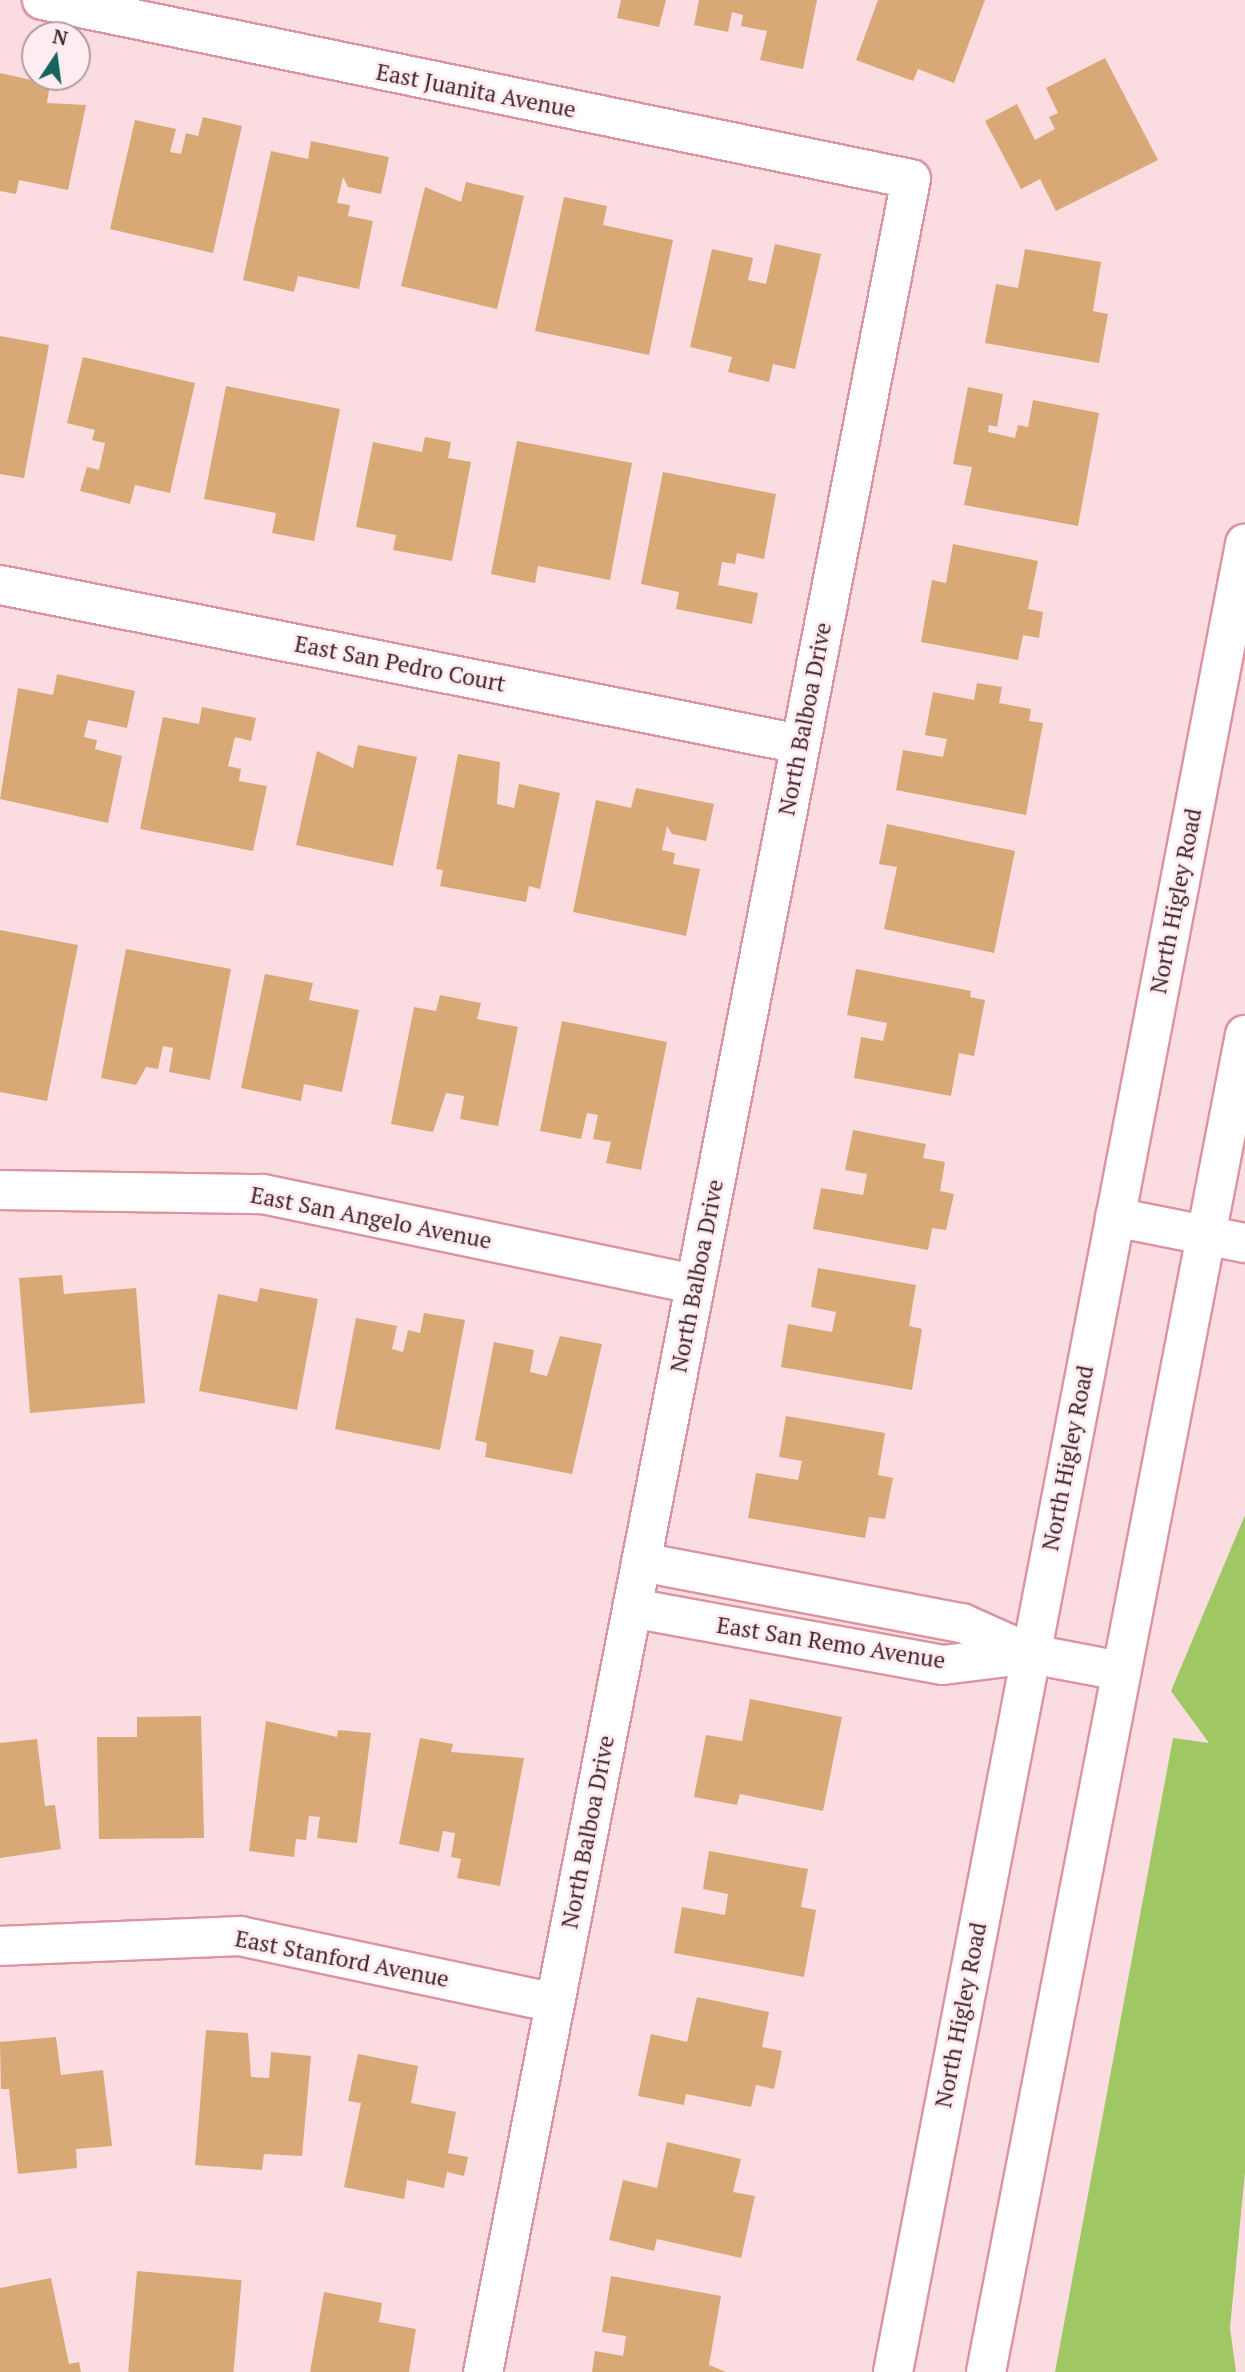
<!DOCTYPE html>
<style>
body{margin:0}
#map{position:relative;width:1245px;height:2372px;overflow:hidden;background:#fbdce0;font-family:"PT Serif",serif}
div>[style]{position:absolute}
.green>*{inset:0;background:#9fc864}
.building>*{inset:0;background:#d8a976;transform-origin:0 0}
.roads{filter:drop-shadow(2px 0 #db94a1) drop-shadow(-2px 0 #db94a1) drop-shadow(0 2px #db94a1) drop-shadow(0 -2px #db94a1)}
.street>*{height:38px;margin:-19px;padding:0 19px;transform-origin:19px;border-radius:19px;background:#fff}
.secondary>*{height:38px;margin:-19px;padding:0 19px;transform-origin:19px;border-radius:19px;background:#fff}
span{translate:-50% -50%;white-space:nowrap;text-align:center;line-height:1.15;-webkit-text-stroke:6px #fdedf0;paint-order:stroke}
.street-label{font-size:23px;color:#43262c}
.north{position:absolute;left:21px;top:21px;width:70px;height:70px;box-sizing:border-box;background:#fdedf0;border:2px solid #b39da2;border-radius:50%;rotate:13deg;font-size:19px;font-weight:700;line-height:28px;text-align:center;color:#43262c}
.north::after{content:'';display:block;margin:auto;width:24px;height:32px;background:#16635e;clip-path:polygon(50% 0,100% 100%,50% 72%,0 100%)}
</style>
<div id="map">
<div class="green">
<i style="clip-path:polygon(1245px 1515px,1245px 2172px,1230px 2328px,1236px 2372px,1055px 2372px,1173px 1738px,1209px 1743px,1171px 1691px)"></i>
</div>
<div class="building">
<i style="clip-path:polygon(621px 0,666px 0,659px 27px,617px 18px)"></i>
<i style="clip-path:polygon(699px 0,817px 0,803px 69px,760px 60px,767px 31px,741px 26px,743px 15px,732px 12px,728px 32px,694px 25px)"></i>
<i style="clip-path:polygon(878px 0,985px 0,954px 83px,918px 69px,913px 81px,856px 60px)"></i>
<i style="clip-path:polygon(1105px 58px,1158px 160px,1056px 211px,1040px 179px,1021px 189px,985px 121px,1017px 104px,1035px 140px,1055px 129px,1049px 117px,1058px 113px,1046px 88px)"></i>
<i style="clip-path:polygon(0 73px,50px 84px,47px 103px,86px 105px,68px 190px,19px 180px,16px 194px,0 191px)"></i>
<i style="clip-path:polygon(203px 117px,242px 126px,213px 253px,110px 229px,135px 120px,176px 129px,170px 152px,181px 154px,186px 133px,198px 136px)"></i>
<i style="clip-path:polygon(311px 141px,389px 157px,381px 194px,348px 187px,343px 177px,337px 203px,350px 205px,348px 216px,373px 221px,359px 289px,298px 276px,294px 292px,243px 280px,271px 151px,308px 159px)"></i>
<i style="clip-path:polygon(466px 182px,524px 196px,497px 309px,401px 286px,425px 187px,461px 202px)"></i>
<i style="clip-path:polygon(564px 197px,607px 206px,603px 225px,673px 240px,649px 355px,535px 331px)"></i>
<i style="clip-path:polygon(775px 244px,821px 254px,795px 369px,773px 364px,769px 382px,728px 372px,732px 357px,690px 347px,712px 249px,753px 258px,748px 280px,766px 284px)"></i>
<i style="clip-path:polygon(1025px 249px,1101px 262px,1093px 311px,1108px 314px,1099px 363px,985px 343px,996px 284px,1018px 288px)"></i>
<i style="clip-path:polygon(0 336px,49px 345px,24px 478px,0 474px)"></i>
<i style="clip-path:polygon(83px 357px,195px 383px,170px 493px,135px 485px,130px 504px,80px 491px,87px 467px,99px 470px,105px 443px,92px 440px,95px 430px,67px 423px)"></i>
<i style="clip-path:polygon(226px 386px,340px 409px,314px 541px,272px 533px,276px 513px,204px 499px)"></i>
<i style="clip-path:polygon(968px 387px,1003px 394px,997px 427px,989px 425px,988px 432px,1015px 438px,1018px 425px,1028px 427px,1033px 400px,1099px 413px,1078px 526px,964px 505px,972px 467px,953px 464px)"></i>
<i style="clip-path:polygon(425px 437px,451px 442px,448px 458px,471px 462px,452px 561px,393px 550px,396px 535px,356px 527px,373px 442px,422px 452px)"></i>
<i style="clip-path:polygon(517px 441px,632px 463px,610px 580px,538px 566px,535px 583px,491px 574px)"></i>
<i style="clip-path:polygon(663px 472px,776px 494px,764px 559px,737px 553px,735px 564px,722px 562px,718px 585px,758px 593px,752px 624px,676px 609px,679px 592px,641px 584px)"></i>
<i style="clip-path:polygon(953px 544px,1038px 561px,1028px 609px,1043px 612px,1039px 638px,1023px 635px,1018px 660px,921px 642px,932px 580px,946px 583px)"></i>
<i style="clip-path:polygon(57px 674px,135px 691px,127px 728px,88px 720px,84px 737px,97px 740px,95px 749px,122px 756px,108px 823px,0 799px,18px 688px,53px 695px)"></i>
<i style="clip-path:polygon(977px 683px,1002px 687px,999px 703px,1031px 709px,1029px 721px,1043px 723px,1026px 815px,896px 790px,903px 750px,943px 757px,947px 739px,925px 735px,933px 692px,974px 700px)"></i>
<i style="clip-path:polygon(202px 707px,256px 718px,251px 741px,235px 737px,228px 766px,241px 769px,239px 781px,267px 786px,253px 851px,140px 829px,163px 717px,199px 724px)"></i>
<i style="clip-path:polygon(358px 745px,417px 757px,393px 866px,296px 845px,317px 751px,353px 768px)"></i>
<i style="clip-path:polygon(458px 754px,500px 762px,497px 804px,514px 808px,519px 784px,560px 793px,540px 889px,529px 886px,526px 902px,440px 886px,443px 870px,436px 869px)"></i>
<i style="clip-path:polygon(636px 788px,714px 804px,706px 841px,672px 834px,667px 826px,662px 850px,675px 853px,673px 864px,700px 869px,686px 936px,573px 912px,596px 800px,631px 808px)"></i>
<i style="clip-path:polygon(887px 824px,1015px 851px,994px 953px,884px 929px,897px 867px,879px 864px)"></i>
<i style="clip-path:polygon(0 930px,78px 945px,47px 1101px,0 1092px)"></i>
<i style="clip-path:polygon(126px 949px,231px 969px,210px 1080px,169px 1072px,173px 1048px,163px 1046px,158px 1069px,146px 1067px,136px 1085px,101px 1078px)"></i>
<i style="clip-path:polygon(856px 969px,971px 991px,970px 997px,985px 1000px,974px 1056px,959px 1053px,951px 1096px,854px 1078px,861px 1037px,883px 1041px,887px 1023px,847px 1015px)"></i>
<i style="clip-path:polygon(265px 974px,313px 983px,309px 1000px,359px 1010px,342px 1092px,304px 1084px,301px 1101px,241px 1088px)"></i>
<i style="clip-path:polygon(440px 995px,481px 1003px,477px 1019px,518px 1027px,498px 1126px,460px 1119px,464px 1096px,446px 1093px,433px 1132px,391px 1124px,414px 1007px,436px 1011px)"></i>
<i style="clip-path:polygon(562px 1021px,667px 1042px,641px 1170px,606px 1163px,611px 1142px,593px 1139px,598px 1115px,587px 1113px,581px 1139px,540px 1131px)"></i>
<i style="clip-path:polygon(853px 1130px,926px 1144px,923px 1158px,945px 1162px,940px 1191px,954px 1194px,946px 1230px,932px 1228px,928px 1250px,813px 1229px,821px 1188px,863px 1195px,867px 1174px,845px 1170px)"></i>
<i style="clip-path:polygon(818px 1268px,916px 1285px,909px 1326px,922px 1329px,912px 1390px,781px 1367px,788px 1324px,832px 1332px,836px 1312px,811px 1307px)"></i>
<i style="clip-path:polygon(62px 1275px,64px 1294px,136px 1288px,145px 1403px,30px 1413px,19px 1278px)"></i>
<i style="clip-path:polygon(260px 1288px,318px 1299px,297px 1410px,199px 1391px,218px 1294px,257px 1302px)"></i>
<i style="clip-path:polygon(424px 1313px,465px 1320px,440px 1450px,335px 1429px,356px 1318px,397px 1326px,392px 1349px,403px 1352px,408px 1330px,420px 1333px)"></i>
<i style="clip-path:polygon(560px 1336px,602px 1344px,572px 1474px,485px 1457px,487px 1443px,475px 1440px,494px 1342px,534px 1350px,530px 1372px,547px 1376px)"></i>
<i style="clip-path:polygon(786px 1416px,885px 1433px,878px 1475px,893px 1478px,885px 1519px,869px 1517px,865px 1538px,748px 1518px,756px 1473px,798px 1480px,802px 1461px,779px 1457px)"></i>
<i style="clip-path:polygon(750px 1699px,842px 1717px,823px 1811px,740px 1794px,737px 1805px,694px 1797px,706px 1735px,742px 1741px)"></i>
<i style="clip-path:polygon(201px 1716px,204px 1838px,99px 1839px,97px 1737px,137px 1737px,137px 1717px)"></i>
<i style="clip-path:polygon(266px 1721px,337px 1737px,338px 1730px,371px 1733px,357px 1843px,317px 1838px,320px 1817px,309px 1816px,306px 1840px,296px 1839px,294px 1857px,249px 1851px)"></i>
<i style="clip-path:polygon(420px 1738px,453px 1744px,451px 1752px,524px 1758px,500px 1886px,457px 1878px,461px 1859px,451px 1857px,455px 1833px,443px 1831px,439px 1852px,399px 1844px)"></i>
<i style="clip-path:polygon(37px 1739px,45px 1806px,55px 1805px,61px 1849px,0 1858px,0 1743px)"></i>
<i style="clip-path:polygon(709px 1851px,808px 1869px,801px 1907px,816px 1910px,804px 1977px,674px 1953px,682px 1907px,725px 1915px,728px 1894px,703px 1889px)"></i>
<i style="clip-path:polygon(697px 1997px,769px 2012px,762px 2047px,782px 2051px,774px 2089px,756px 2085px,751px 2107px,686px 2094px,684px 2105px,638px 2096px,651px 2034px,687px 2042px)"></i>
<i style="clip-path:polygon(206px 2030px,248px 2033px,251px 2077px,269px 2078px,271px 2052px,311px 2056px,302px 2156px,264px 2154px,262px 2170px,195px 2165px)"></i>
<i style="clip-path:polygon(56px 2037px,61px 2075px,103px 2070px,112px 2146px,76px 2149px,77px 2168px,18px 2174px,9px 2089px,1px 2089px,0 2042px)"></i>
<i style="clip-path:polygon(358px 2054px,418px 2066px,411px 2103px,456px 2112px,448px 2153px,468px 2157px,464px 2176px,447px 2172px,444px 2188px,407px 2180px,404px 2199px,344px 2187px,361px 2103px,348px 2101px)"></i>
<i style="clip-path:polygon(667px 2142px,741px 2159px,733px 2192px,755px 2196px,741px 2258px,657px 2239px,654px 2251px,609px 2240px,623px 2180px,657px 2188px)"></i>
<i style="left:137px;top:2271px;width:105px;height:101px;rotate:5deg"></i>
<i style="clip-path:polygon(611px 2276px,721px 2296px,709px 2365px,726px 2372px,592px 2372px,595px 2351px,623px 2356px,626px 2336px,602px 2332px)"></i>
<i style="clip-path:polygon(51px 2278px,69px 2364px,79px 2362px,81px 2372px,0 2372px,0 2288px)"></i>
<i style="clip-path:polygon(324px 2292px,382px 2303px,379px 2322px,416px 2329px,409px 2372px,310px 2372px)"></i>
</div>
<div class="roads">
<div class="street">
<i style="left:42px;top:0;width:887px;rotate:11.64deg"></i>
<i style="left:911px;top:179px;width:2234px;rotate:101.04deg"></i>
<i style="left:0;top:585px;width:816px;rotate:11.24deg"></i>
<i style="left:0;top:1190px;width:263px;rotate:0.9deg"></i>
<i style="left:263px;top:1194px;width:441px;rotate:11.8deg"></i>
<i style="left:1115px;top:1217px;width:133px;rotate:11.3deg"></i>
<i style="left:641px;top:1562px;width:327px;rotate:10.8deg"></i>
<i style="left:962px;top:1623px;width:76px;rotate:24.2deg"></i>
<i style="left:1031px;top:1654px;width:92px;rotate:10.7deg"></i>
<i style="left:632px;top:1608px;width:316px;rotate:10.4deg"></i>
<i style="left:943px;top:1665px;width:89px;rotate:-7.1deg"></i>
<i style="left:0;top:1946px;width:240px;rotate:-2.4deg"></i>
<i style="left:240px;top:1936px;width:322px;rotate:12deg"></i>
</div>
<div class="secondary">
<i style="left:893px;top:2372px;width:1862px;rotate:-79.1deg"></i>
<i style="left:986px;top:2372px;width:1362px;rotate:-79.04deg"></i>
</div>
</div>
<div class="street-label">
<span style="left:476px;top:91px;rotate:11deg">East Juanita Avenue</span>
<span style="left:400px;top:664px;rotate:11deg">East San Pedro Court</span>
<span style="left:805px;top:719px;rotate:-79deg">North Balboa Drive</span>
<span style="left:1176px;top:901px;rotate:-79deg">North Higley Road</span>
<span style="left:371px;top:1218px;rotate:11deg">East San Angelo Avenue</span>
<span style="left:697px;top:1276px;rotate:-79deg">North Balboa Drive</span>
<span style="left:1068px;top:1458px;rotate:-79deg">North Higley Road</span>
<span style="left:831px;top:1643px;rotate:9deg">East San Remo Avenue</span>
<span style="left:588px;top:1832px;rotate:-79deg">North Balboa Drive</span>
<span style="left:342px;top:1959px;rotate:11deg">East Stanford Avenue</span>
<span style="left:961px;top:2015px;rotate:-79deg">North Higley Road</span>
</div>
<div class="north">N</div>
</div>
